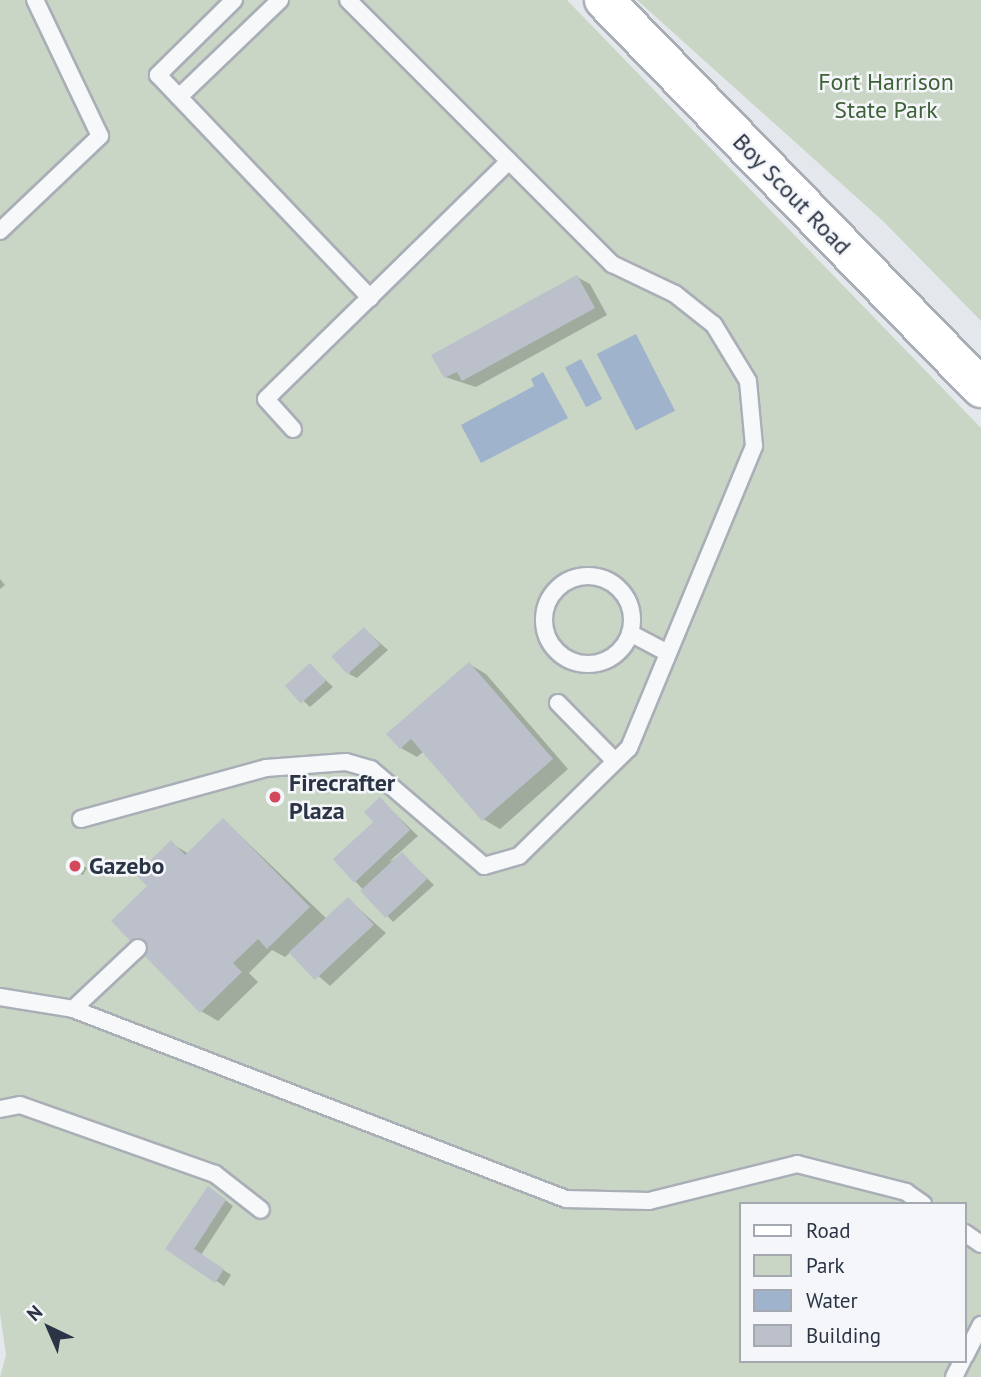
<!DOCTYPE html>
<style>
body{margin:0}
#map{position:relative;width:981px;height:1377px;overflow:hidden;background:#e4e7ec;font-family:"PT Sans",sans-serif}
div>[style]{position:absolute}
.green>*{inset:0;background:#c9d6c5}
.water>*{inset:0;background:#9fb4cc;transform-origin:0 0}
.shadow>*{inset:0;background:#0003}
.building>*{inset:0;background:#bbc0ca;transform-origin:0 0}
.round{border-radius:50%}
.roads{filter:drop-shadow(2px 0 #a9aeb7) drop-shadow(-2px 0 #a9aeb7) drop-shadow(0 2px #a9aeb7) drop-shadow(0 -2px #a9aeb7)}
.lane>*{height:16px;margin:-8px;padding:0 8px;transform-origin:8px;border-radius:8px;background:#f7f8fa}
.lane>.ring{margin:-8px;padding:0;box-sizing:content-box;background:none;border:16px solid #f7f8fa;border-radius:50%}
.secondary>*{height:38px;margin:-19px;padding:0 19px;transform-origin:19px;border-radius:19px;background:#fff}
.dots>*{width:19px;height:19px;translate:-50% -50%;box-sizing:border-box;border:4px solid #f4f6f9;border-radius:50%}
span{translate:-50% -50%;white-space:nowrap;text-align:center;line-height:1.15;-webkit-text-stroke:5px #f4f6f9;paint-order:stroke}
.park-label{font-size:24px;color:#3f6138}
.street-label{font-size:24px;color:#2b3445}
.poi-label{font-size:24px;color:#2b3445;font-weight:700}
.left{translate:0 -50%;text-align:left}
.legend{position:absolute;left:739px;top:1202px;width:228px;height:161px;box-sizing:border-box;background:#f4f6f9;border:2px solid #a4a8b1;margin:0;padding:9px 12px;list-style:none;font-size:21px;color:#2b3445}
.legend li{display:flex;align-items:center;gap:14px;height:35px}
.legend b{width:35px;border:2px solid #a4a8b1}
.north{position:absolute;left:14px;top:1293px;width:70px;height:70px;-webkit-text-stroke:5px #f4f6f9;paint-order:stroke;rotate:316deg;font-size:19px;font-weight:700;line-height:28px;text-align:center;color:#2b3445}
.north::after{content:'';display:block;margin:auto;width:24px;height:32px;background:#2b3445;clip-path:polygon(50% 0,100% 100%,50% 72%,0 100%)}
</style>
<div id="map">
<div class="green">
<i style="clip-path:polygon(evenodd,0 0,567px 0,981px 428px,981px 1377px,0 1377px,6px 1355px,0 1313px,0 0,741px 1204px,965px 1204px,965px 1361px,741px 1361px,741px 1204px)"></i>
<i style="clip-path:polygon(637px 0,981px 0,981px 321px,884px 222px)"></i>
</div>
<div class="water">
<i style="left:636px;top:334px;width:86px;height:44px;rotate:63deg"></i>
<i style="left:581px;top:359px;width:45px;height:18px;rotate:62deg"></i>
<i style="clip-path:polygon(543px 372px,568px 418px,481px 463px,461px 425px,534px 386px,531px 379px)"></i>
</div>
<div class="shadow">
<i style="clip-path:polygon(577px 277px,590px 284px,607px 315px,476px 387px,445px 377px)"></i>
<i style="clip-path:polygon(0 579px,5px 585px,0 589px)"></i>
<i style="clip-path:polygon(364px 629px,388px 650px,357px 678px,349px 674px)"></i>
<i style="clip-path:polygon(469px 664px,486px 674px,568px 769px,500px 829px,483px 819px,424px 751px,417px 757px,401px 748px)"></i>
<i style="clip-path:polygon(310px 665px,333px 687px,310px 707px,287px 685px)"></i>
<i style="clip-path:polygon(381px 800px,418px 836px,389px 862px,403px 855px,434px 885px,393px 922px,355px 881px)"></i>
<i style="clip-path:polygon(224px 820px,327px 919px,348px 899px,386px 933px,330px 986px,291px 952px,285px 957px,272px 950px,249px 973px,258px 982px,218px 1021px,201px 1011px,149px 886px,171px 843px,189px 854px)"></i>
<i style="clip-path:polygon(73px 859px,87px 868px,83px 875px,68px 867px)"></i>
<i style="clip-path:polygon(216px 1193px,233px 1206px,201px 1255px,231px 1275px,224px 1286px,167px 1248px)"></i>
</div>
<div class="building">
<i style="clip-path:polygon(577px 275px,595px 308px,462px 381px,457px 372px,444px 378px,431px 355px)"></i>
<i style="left:364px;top:627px;width:24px;height:44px;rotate:48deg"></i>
<i style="clip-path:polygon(469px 662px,553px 759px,482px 821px,411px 739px,400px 749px,386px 734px)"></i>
<i style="left:310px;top:663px;width:24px;height:34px;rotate:48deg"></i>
<i style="clip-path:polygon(380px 797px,410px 830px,354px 883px,333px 859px,373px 822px,364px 812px)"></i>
<i style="clip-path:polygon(223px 818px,310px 907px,267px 949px,258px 939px,233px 963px,242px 972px,200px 1013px,111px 921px,147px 886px,136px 875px,171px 840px,185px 855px)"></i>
<i style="left:402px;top:852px;width:37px;height:57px;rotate:47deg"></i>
<i class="round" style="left:66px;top:857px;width:18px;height:18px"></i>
<i style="left:348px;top:897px;width:38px;height:81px;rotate:47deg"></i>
<i style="clip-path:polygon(208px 1186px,226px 1200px,194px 1249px,224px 1269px,215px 1283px,165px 1249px)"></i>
</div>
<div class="roads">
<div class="lane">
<i style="left:234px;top:0;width:107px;rotate:135.4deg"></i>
<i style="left:158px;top:75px;width:308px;rotate:46.4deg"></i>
<i style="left:179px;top:97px;width:140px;rotate:-43.8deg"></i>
<i style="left:0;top:231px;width:138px;rotate:-43.5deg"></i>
<i style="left:100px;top:136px;width:151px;rotate:-115.5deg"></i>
<i style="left:293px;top:429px;width:40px;rotate:-132deg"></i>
<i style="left:266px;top:399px;width:340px;rotate:-44.4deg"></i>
<i class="ring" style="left:544px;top:576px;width:72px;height:72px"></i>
<i style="left:630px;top:633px;width:43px;rotate:27.8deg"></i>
<i style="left:558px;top:703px;width:81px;rotate:45.5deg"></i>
<i style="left:81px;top:819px;width:192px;rotate:-15.4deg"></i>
<i style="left:266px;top:768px;width:80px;rotate:-4.3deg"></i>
<i style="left:346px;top:762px;width:26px;rotate:16deg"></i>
<i style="left:371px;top:769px;width:149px;rotate:40.6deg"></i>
<i style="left:484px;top:866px;width:36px;rotate:-16deg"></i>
<i style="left:519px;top:856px;width:154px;rotate:-44.5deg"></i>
<i style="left:629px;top:748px;width:327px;rotate:-67.5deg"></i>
<i style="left:754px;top:446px;width:65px;rotate:-95.3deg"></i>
<i style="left:748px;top:381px;width:66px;rotate:-121.3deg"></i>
<i style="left:714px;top:325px;width:50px;rotate:-141.5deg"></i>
<i style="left:675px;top:294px;width:70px;rotate:-154.5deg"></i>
<i style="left:612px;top:264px;width:373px;rotate:-135deg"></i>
<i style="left:0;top:997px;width:74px;rotate:9.3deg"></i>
<i style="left:73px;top:1009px;width:89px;rotate:-43.2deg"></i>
<i style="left:73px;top:1009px;width:528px;rotate:21.08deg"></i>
<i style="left:566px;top:1199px;width:83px;rotate:1.4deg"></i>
<i style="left:649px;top:1201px;width:153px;rotate:-14deg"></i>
<i style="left:797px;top:1164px;width:113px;rotate:14.4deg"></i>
<i style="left:906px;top:1192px;width:21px;rotate:35deg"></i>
<i style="left:0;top:1109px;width:20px;rotate:-11deg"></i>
<i style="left:20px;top:1105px;width:207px;rotate:19.5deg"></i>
<i style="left:215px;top:1174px;width:58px;rotate:38deg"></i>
<i style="left:965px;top:1233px;width:19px;rotate:35deg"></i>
<i style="left:965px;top:1356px;width:35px;rotate:-63deg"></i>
<i style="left:954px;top:1377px;width:18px;rotate:-63deg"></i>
</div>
<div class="secondary">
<i style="left:604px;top:0;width:541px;rotate:45.82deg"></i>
</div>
</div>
<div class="dots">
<i style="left:275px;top:797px;background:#d1495b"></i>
<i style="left:75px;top:866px;background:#d1495b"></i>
</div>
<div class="park-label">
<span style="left:886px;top:96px">Fort Harrison<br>State Park</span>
</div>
<div class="street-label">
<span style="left:792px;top:194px;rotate:46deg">Boy Scout Road</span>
</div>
<div class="poi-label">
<span class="left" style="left:289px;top:797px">Firecrafter<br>Plaza</span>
<span class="left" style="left:89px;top:866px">Gazebo</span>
</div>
<ul class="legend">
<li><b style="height:9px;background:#fff"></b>Road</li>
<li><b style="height:19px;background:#c9d6c5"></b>Park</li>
<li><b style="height:19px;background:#9fb4cc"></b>Water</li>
<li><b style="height:19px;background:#bbc0ca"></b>Building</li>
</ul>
<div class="north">N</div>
</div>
